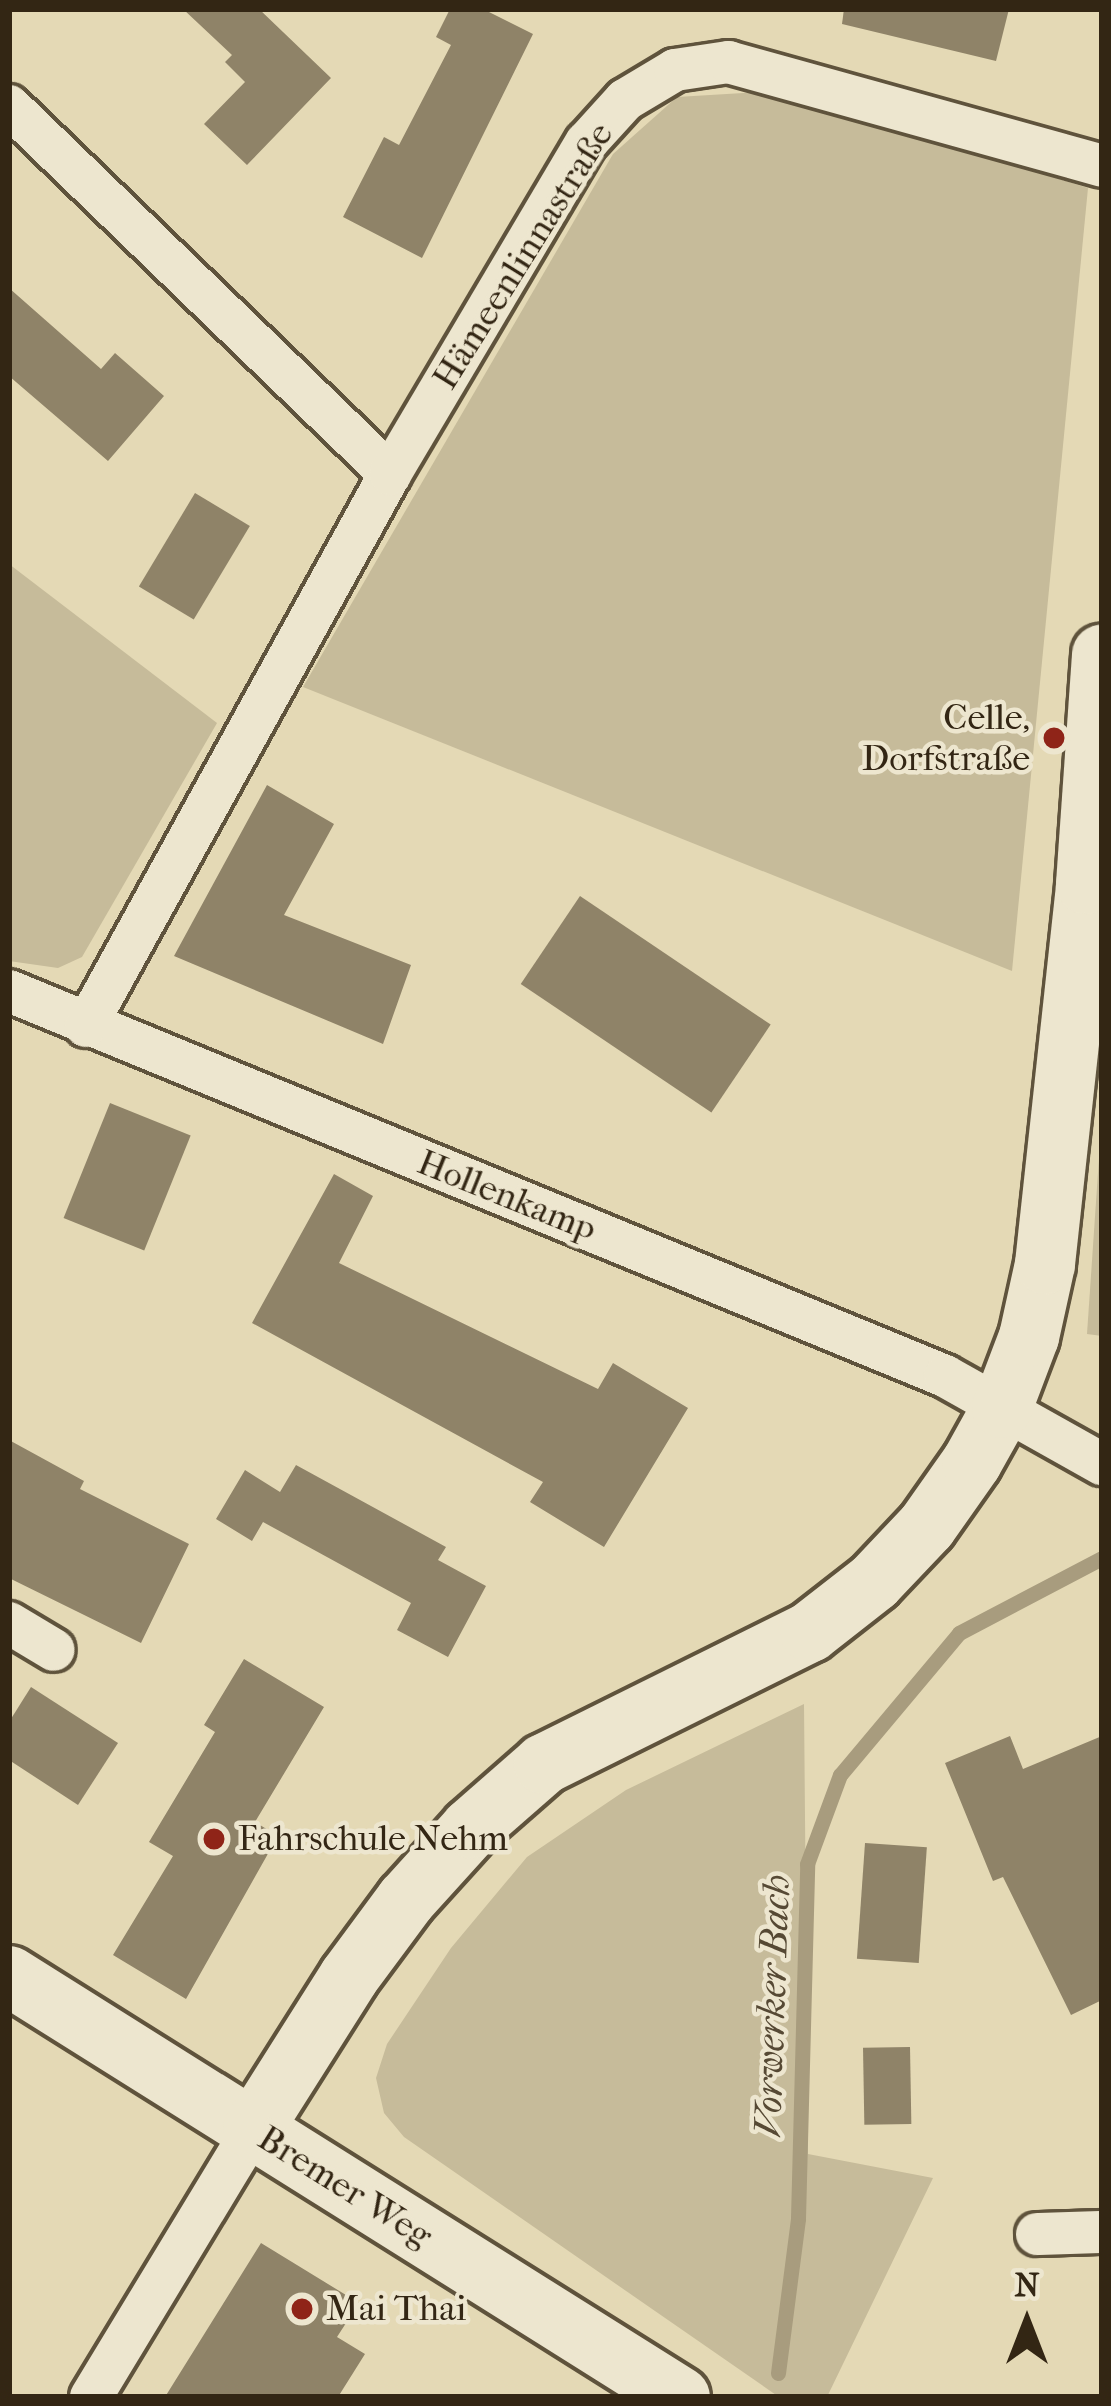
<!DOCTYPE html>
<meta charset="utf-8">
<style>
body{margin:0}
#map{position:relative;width:1111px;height:2406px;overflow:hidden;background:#e4d9b5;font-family:"IM FELL French Canon",serif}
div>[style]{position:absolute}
.green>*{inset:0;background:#c6bb9a}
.stream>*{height:15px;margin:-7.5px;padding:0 7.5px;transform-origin:7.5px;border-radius:7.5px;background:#a89c7e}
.building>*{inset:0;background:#8f8368;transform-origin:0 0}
.roads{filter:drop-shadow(3px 0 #5f533c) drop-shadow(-3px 0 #5f533c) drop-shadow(0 3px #5f533c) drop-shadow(0 -3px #5f533c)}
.minor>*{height:42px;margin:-21px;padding:0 21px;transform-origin:21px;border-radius:21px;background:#ede6cf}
.secondary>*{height:60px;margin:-30px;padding:0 30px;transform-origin:30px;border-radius:30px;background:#ede6cf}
.dots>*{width:33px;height:33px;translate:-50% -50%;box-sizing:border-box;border:6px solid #ede6cf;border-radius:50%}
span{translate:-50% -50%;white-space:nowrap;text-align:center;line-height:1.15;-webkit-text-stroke:9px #ede6cf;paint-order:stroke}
.street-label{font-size:36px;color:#332614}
.poi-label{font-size:36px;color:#332614}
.right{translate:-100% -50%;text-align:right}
.left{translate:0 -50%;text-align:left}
.water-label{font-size:39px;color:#564934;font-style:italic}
.frame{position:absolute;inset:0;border:12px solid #332614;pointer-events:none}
.north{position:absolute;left:967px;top:2262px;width:120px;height:120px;-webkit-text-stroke:9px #ede6cf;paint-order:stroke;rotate:0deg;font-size:33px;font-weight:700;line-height:48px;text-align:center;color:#332614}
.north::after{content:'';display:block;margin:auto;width:42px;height:54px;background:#332614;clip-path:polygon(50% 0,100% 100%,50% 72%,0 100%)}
</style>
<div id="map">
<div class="green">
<i style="clip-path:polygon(777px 91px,1088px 188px,1012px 971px,303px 687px,613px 154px,677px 97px)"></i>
<i style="clip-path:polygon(9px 564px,217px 723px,82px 957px,58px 968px,9px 961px)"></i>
<i style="clip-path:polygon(1102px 1114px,1102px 1336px,1087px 1334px)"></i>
<i style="clip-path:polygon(804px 1704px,808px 2154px,933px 2178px,827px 2397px,779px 2397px,404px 2137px,384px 2113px,376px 2078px,387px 2044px,451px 1948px,527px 1857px,626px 1790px)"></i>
</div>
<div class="stream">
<i style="left:778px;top:2373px;width:156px;rotate:-82.6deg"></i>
<i style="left:798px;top:2218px;width:354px;rotate:-88.5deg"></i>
<i style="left:807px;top:1864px;width:95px;rotate:-69.7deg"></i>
<i style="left:840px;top:1775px;width:185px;rotate:-50deg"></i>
<i style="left:959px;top:1633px;width:161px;rotate:-27.7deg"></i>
</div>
<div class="building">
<i style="clip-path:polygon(183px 9px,259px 9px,331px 78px,247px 165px,204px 124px,245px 82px,225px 62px,232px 55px)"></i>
<i style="clip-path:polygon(450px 9px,483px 9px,533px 34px,422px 258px,343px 217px,384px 137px,399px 145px,451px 45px,436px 37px)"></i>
<i style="clip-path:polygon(844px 9px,1009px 9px,996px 61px,842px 24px)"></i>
<i style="clip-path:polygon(9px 288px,101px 369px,115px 353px,164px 396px,108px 461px,9px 376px)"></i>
<i style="left:195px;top:493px;width:64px;height:109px;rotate:31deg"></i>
<i style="clip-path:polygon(267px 785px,334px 824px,284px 915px,411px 965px,383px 1044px,174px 956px)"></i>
<i style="left:580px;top:896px;width:230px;height:106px;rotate:34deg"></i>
<i style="left:110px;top:1103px;width:87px;height:124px;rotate:22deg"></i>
<i style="clip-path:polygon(334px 1174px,373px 1196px,339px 1263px,598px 1389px,613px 1363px,688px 1408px,604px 1547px,530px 1502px,543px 1482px,252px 1323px)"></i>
<i style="clip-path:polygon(9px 1440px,84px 1481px,80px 1489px,189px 1544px,141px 1643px,9px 1578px)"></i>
<i style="clip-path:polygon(296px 1465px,446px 1547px,438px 1560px,486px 1586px,448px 1657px,397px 1630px,411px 1603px,263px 1522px,252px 1541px,216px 1519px,245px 1470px,280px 1492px)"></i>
<i style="clip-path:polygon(244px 1659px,324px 1707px,255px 1822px,278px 1836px,186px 1999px,113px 1955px,173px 1856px,149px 1842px,215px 1732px,204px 1725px)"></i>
<i style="clip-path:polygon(31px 1687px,118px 1743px,78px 1805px,9px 1760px,9px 1722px)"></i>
<i style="clip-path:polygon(1010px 1736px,1023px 1769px,1102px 1736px,1102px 2000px,1071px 2015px,1003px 1877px,993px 1881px,945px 1763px)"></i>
<i style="left:865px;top:1843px;width:62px;height:116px;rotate:4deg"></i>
<i style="left:910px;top:2047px;width:77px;height:47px;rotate:89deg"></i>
<i style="clip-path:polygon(261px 2243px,359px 2303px,337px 2337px,365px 2354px,338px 2397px,165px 2397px)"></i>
</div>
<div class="roads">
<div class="minor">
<i style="left:9px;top:106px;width:530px;rotate:44.01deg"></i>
<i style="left:9px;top:991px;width:1012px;rotate:22.36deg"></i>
<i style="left:945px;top:1376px;width:180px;rotate:29.3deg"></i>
<i style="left:86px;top:1026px;width:630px;rotate:-61.16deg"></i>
<i style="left:390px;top:474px;width:385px;rotate:-59.4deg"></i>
<i style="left:586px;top:143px;width:58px;rotate:-47.8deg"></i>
<i style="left:625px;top:100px;width:58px;rotate:-31deg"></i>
<i style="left:675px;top:70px;width:54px;rotate:-8.6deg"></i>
<i style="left:728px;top:62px;width:388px;rotate:15.5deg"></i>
<i style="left:9px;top:1623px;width:52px;rotate:31deg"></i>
<i style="left:1037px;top:2234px;width:65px;rotate:-1.8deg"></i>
<i style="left:91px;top:2397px;width:313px;rotate:-58.8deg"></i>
</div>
<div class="secondary">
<i style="left:9px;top:1976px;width:792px;rotate:32.11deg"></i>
<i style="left:253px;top:2129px;width:180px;rotate:-57.7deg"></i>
<i style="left:349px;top:1977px;width:96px;rotate:-53.5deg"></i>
<i style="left:406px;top:1900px;width:97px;rotate:-47.9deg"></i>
<i style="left:471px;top:1828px;width:97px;rotate:-41.2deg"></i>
<i style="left:544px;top:1764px;width:297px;rotate:-26.4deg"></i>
<i style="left:810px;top:1632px;width:81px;rotate:-38deg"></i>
<i style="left:874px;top:1582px;width:77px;rotate:-46.6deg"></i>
<i style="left:927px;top:1526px;width:78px;rotate:-54.9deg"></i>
<i style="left:972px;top:1462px;width:62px;rotate:-60.9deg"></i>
<i style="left:1002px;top:1408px;width:76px;rotate:-69.2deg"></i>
<i style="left:1029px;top:1337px;width:75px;rotate:-77.6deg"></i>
<i style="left:1045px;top:1264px;width:382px;rotate:-83.8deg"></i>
<i style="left:1086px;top:884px;width:230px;rotate:-86deg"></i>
</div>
</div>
<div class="dots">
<i style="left:1054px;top:738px;background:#8f2418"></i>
<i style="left:214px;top:1839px;background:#8f2418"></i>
<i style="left:302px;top:2309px;background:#8f2418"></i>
</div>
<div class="street-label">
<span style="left:523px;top:256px;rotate:-58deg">Hämeenlinnastraße</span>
<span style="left:507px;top:1196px;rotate:22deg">Hollenkamp</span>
<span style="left:345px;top:2187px;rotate:32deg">Bremer Weg</span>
</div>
<div class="poi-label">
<span class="right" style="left:1030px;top:738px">Celle,<br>Dorfstraße</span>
<span class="left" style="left:238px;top:1839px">Fahrschule Nehm</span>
<span class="left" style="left:326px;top:2309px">Mai Thai</span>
</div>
<div class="water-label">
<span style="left:772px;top:2006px;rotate:-88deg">Vorwerker Bach</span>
</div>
<div class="frame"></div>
<div class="north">N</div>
</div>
